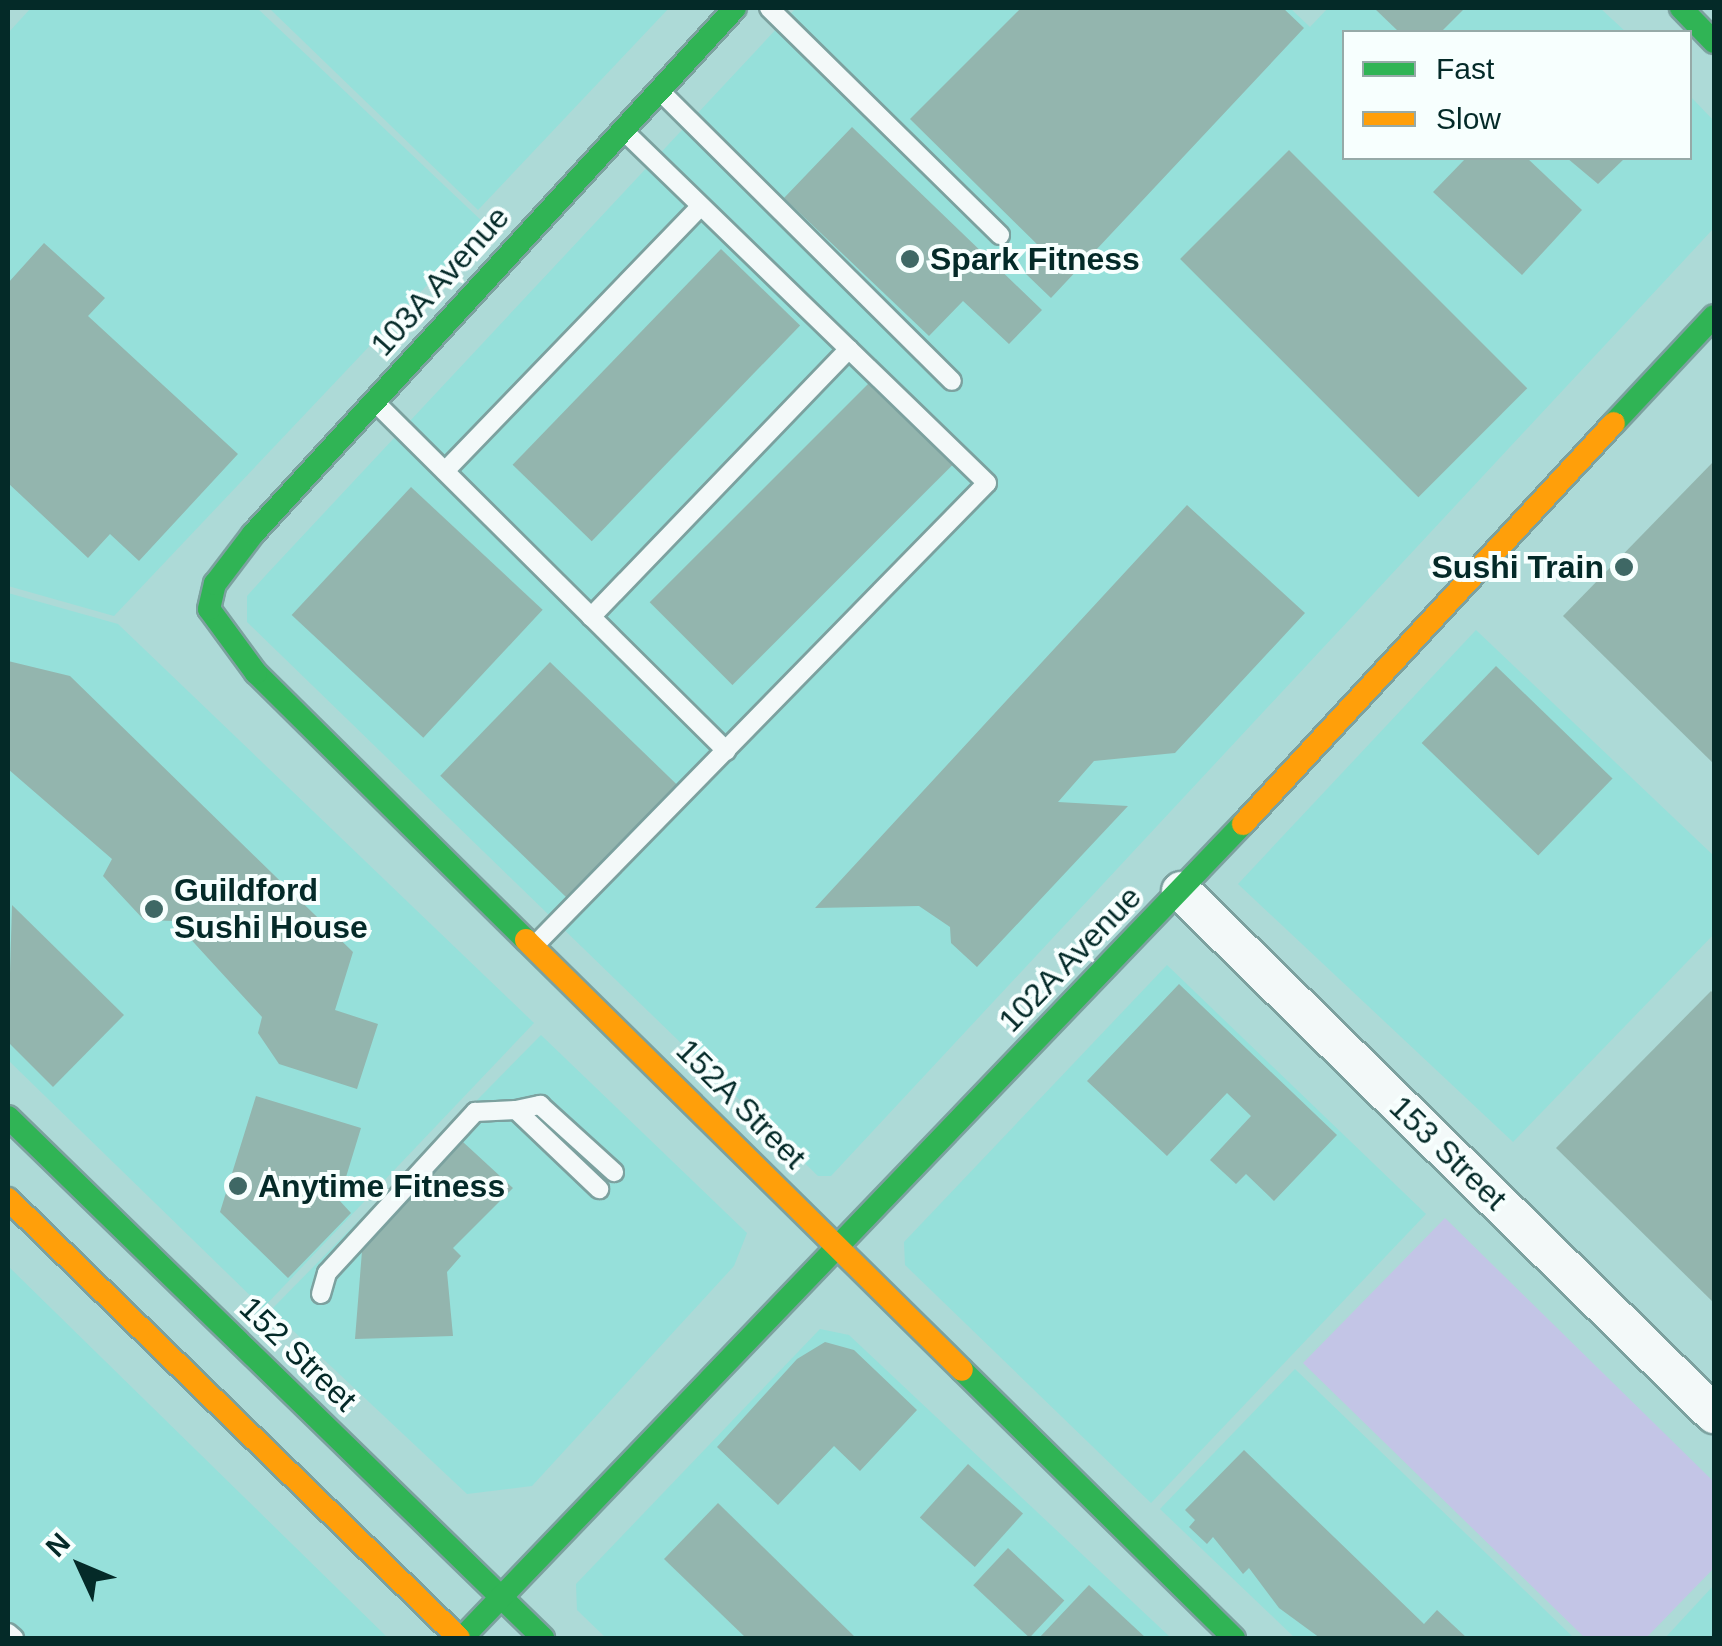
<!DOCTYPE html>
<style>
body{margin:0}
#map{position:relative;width:1722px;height:1646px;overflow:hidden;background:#addad7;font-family:Helvetica,sans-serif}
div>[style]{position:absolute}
.built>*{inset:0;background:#96e0da}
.green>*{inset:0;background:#c3c5e6}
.building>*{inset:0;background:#93b5ae;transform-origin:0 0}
.roads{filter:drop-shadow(2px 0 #7ca19f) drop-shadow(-2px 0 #7ca19f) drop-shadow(0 2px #7ca19f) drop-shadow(0 -2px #7ca19f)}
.lane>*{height:18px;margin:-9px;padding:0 9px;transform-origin:9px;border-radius:9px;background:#f3f9f9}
.street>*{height:38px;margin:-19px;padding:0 19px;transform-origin:19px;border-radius:19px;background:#f3f9f9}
.fast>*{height:22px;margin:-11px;padding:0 11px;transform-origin:11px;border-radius:11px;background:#30b455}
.slow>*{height:22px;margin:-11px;padding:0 11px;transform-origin:11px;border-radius:11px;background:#ff9f0a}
.dots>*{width:28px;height:28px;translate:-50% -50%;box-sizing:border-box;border:5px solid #f7fffe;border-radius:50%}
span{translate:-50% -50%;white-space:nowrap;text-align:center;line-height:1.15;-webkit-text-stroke:8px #f7fffe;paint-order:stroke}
.poi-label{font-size:32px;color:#042a28;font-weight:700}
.left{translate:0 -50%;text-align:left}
.right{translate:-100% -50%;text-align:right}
.street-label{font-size:32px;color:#042a28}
.frame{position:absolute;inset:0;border:10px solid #042a28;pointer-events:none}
.legend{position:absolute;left:1342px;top:30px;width:350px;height:130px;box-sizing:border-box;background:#f7fffe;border:2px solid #96aaa8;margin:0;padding:12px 18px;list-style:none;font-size:30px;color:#042a28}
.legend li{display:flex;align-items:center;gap:20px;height:50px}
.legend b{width:50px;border:2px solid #96aaa8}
.north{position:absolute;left:30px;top:1516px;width:100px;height:100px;-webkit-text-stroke:8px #f7fffe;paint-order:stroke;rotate:314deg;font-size:28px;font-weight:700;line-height:40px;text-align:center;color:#042a28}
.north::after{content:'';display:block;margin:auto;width:35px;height:45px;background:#042a28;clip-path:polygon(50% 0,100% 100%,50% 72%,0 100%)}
</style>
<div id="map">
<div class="built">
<i style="clip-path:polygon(31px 8px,257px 8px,485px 224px,114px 616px,8px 586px,8px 33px)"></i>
<i style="clip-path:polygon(269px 8px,669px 8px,478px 210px)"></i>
<i style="clip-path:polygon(796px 8px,1290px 8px,1310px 27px,1328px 8px,1600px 8px,1626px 32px,1344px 32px,1344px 158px,1690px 158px,1690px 96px,1714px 121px,1714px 228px,831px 1176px,818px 1176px,247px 622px,247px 596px,266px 575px)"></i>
<i style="clip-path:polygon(8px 593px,118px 624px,534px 1023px,263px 1308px,8px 1060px)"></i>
<i style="clip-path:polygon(1476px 630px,1714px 856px,1714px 934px,1513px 1142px,1238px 884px)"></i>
<i style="clip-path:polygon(1167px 965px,1426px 1214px,1151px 1503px,905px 1265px,904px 1242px)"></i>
<i style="clip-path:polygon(541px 1035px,747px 1233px,734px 1266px,532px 1486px,467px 1494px,271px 1310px)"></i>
<i style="clip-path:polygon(8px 1266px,388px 1638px,8px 1638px)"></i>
<i style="clip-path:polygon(820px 1329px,849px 1335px,1171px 1638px,606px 1638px,577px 1610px,576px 1584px)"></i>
<i style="clip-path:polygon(1295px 1369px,1574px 1638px,1295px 1638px,1160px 1509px)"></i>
<i style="clip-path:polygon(1714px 1585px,1714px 1638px,1665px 1638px)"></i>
</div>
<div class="green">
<i style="clip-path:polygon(1445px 1218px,1714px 1482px,1714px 1568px,1646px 1638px,1585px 1638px,1303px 1363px)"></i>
</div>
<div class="building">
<i style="clip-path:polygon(1021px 8px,1283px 8px,1304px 28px,1051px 298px,1026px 274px,1046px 253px,910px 119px)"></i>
<i style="clip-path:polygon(1374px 8px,1465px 8px,1441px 32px,1399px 32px)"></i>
<i style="clip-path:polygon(852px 127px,1042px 310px,1009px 344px,963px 301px,929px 336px,784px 198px)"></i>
<i style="left:1289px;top:150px;width:337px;height:154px;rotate:45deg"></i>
<i style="clip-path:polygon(1466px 158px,1527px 158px,1582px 210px,1522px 275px,1433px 192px)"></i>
<i style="clip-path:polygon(1567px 158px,1625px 158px,1598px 184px)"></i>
<i style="clip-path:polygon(44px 243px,105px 298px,88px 316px,238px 454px,139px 561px,110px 534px,88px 558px,8px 483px,8px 283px)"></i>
<i style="left:721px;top:249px;width:110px;height:300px;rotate:44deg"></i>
<i style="left:871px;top:381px;width:117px;height:313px;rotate:45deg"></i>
<i style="clip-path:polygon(1714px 461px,1714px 764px,1563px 616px)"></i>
<i style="left:411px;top:487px;width:180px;height:175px;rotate:43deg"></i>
<i style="clip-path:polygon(1187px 505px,1305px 613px,1175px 753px,1094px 761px,1058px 802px,1128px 806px,977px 967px,951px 943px,950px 927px,919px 906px,815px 908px)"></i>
<i style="clip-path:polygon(8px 661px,70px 676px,353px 952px,335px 1010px,378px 1024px,357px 1089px,279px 1064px,258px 1033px,262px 1017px,174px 921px,144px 920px,103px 876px,112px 859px,8px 769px)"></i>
<i style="left:550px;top:662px;width:177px;height:158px;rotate:44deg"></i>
<i style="left:1496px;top:666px;width:162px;height:107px;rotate:44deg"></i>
<i style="clip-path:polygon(12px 905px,124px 1015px,53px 1087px,8px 1042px)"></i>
<i style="clip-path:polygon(1179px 984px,1337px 1135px,1274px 1201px,1246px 1174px,1236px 1184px,1210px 1160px,1251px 1116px,1227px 1093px,1167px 1156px,1087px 1081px)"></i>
<i style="clip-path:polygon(1711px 991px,1714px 994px,1714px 1303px,1556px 1148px)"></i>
<i style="clip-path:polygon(256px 1096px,361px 1128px,339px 1200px,351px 1213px,288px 1278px,220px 1212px)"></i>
<i style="clip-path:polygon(463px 1142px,513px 1188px,453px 1248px,461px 1256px,447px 1272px,453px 1336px,355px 1339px,362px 1251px)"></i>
<i style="clip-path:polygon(825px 1342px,854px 1350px,917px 1410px,860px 1471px,834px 1446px,778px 1505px,717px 1447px,797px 1359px)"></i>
<i style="clip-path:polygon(1244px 1450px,1424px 1624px,1437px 1610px,1467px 1638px,1320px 1638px,1279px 1608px,1249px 1568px,1243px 1574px,1213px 1537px,1207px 1544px,1189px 1527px,1195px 1520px,1185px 1510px)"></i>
<i style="left:968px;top:1464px;width:74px;height:72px;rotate:42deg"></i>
<i style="clip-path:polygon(718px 1503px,856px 1638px,746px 1638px,664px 1559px)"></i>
<i style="left:1008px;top:1548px;width:77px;height:51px;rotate:43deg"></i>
<i style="clip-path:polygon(1089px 1585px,1146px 1638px,1039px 1638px)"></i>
</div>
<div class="roads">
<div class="lane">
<i style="left:769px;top:8px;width:324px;rotate:44.5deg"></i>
<i style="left:663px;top:94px;width:407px;rotate:44.8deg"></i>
<i style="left:378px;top:405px;width:491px;rotate:44.8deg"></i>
<i style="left:445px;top:471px;width:368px;rotate:-46deg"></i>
<i style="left:591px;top:617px;width:372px;rotate:-46.1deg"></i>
<i style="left:535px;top:945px;width:646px;rotate:-45.63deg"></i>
<i style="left:987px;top:483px;width:501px;rotate:-135.89deg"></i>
<i style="left:516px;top:1110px;width:25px;rotate:-12deg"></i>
<i style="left:540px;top:1105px;width:100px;rotate:42.2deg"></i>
<i style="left:321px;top:1294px;width:22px;rotate:-74deg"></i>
<i style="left:327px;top:1273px;width:219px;rotate:-47.4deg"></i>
<i style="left:475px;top:1112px;width:41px;rotate:-2.8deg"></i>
<i style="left:516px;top:1110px;width:115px;rotate:43.6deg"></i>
<i style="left:8px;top:1633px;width:8px;rotate:40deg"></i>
</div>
<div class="street">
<i style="left:1181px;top:891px;width:747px;rotate:44.46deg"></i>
</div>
<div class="fast">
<i style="left:1681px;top:8px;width:47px;rotate:45.9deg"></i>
<i style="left:1614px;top:423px;width:146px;rotate:-46.9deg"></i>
<i style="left:526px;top:940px;width:380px;rotate:-135.3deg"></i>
<i style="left:256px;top:673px;width:79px;rotate:-126.3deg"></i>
<i style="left:209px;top:609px;width:26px;rotate:-77deg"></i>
<i style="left:215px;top:584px;width:63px;rotate:-52.8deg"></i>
<i style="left:253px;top:534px;width:713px;rotate:-47.5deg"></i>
<i style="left:8px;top:1117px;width:747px;rotate:44.24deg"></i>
<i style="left:962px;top:1370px;width:382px;rotate:44.6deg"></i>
<i style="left:462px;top:1638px;width:1128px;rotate:-46.19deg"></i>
</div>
<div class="slow">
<i style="left:1243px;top:824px;width:546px;rotate:-47.23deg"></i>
<i style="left:526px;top:940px;width:612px;rotate:44.6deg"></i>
<i style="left:8px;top:1199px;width:629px;rotate:44.23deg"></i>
</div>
</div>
<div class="dots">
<i style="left:910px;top:259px;background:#3f6865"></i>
<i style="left:1624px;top:567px;background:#3f6865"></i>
<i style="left:154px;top:909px;background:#3f6865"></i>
<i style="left:238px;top:1186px;background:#3f6865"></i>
</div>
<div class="poi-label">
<span class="left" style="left:930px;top:259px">Spark Fitness</span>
<span class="right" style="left:1604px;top:567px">Sushi Train</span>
<span class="left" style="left:174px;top:909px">Guildford<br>Sushi House</span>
<span class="left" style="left:258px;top:1186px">Anytime Fitness</span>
</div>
<div class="street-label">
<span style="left:440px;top:281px;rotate:-48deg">103A Avenue</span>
<span style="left:1070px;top:959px;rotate:-46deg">102A Avenue</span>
<span style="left:741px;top:1104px;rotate:45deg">152A Street</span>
<span style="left:1448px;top:1153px;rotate:44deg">153 Street</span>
<span style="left:298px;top:1354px;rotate:44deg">152 Street</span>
</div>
<div class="frame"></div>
<ul class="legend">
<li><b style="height:12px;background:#30b455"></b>Fast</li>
<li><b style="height:12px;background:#ff9f0a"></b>Slow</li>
</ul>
<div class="north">N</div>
</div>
